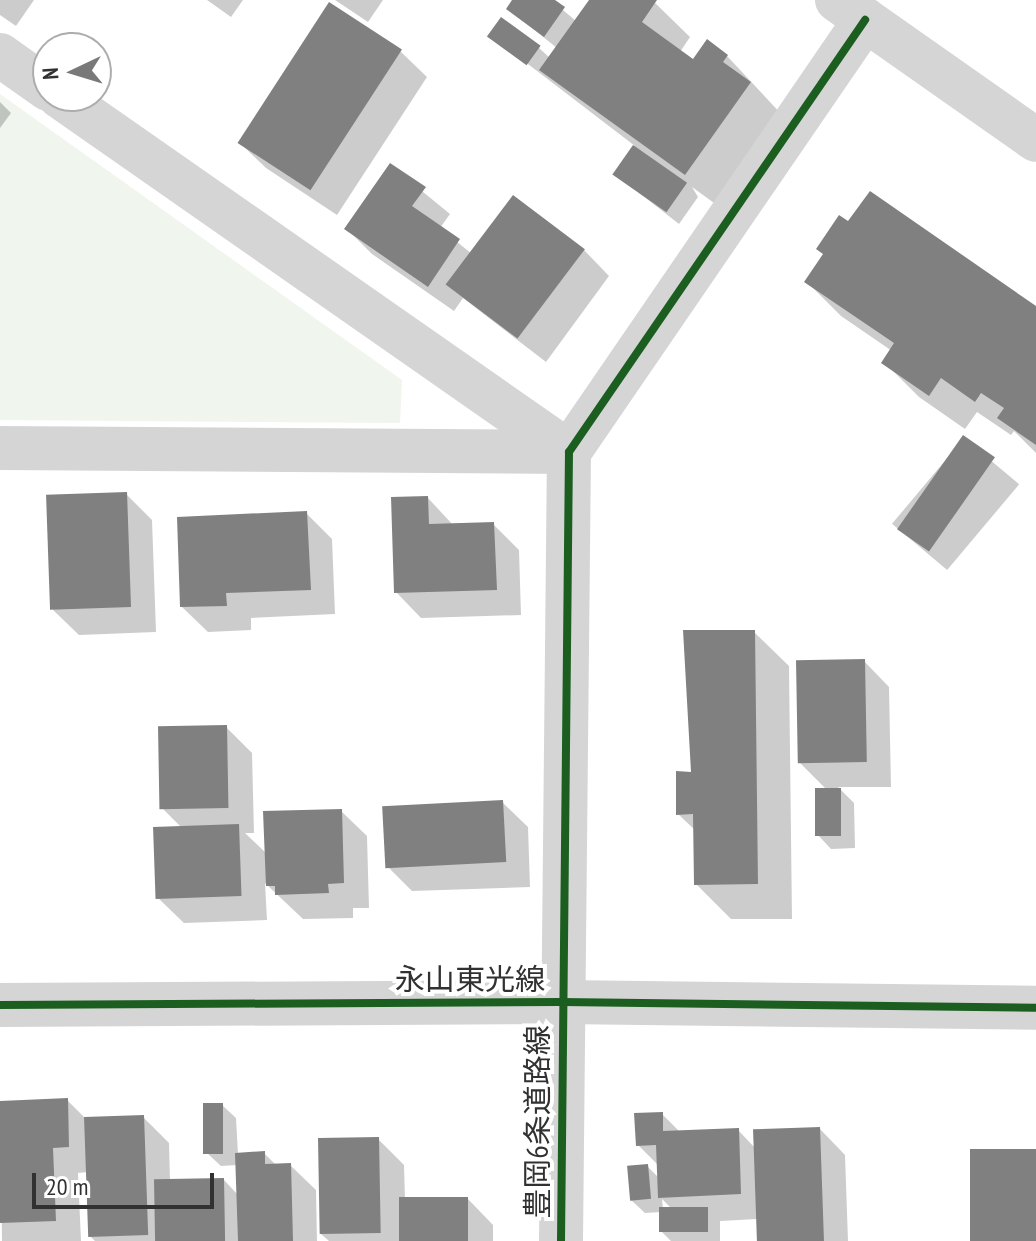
<!DOCTYPE html>
<meta charset="utf-8">
<style>
body{margin:0}
#map{position:relative;width:1036px;height:1241px;overflow:hidden;background:#fff;font-family:"PT Sans Narrow","Noto Sans JP",sans-serif}
div>[style]{position:absolute}
.green>*{inset:0;background:#f0f5ee}
.shadow>*{inset:0;background:#0003;transform-origin:0 0}
.building>*{inset:0;background:#808080;transform-origin:0 0}
.minor>*{height:44px;margin:-22px;padding:0 22px;transform-origin:22px;border-radius:22px;background:#d5d5d5}
.cycleway>*{height:8px;margin:-4px;padding:0 4px;transform-origin:4px;border-radius:4px;background:#1b5e20}
span{translate:-50% -50%;white-space:nowrap;text-align:center;line-height:1.15;-webkit-text-stroke:8px #fff;paint-order:stroke}
.street-label{font-size:30px;color:#313131}
.north{position:absolute;left:32px;top:32px;width:80px;height:80px;box-sizing:border-box;background:#fff;border:2px solid #adadad;border-radius:50%;rotate:266deg;font-size:22px;font-weight:700;line-height:32px;text-align:center;color:#313131}
.north::after{content:'';display:block;margin:auto;width:28px;height:36px;background:#797979;clip-path:polygon(50% 0,100% 100%,50% 72%,0 100%)}
.scale{position:absolute;left:32px;top:1173px;width:182px;height:36px;box-sizing:border-box;border:4px solid #313131;border-top:0;padding-left:10px;font-size:24px;line-height:28px;white-space:nowrap;color:#313131;-webkit-text-stroke:6px #fff;paint-order:stroke}
</style>
<div id="map">
<div class="green">
<i style="clip-path:polygon(0 94px,402px 380px,400px 423px,0 420px)"></i>
</div>
<div class="shadow">
<i style="clip-path:polygon(0 0,34px 0,16px 26px,0 15px)"></i>
<i style="clip-path:polygon(207px 0,243px 0,231px 17px)"></i>
<i style="clip-path:polygon(335px 0,383px 0,368px 22px)"></i>
<i style="clip-path:polygon(515px 0,551px 0,576px 21px,591px 0,652px 0,690px 37px,680px 52px,694px 61px,727px 56px,785px 118px,721px 208px,692px 187px,698px 197px,679px 224px,615px 174px,635px 146px,490px 35px,539px 48px,550px 58px,557px 48px,508px 9px)"></i>
<i style="clip-path:polygon(330px 5px,401px 52px,427px 77px,337px 215px,266px 168px,240px 143px)"></i>
<i style="clip-path:polygon(0 102px,11px 113px,0 128px)"></i>
<i style="clip-path:polygon(390px 165px,450px 214px,440px 228px,472px 254px,584px 250px,609px 276px,546px 362px,463px 298px,454px 311px,372px 254px,347px 229px)"></i>
<i style="clip-path:polygon(806px 281px,1036px 309px,1036px 453px,1014px 431px,1011px 435px,977px 412px,965px 429px,919px 397px,884px 362px,892px 351px,841px 316px)"></i>
<i style="left:964px;top:438px;width:72px;height:112px;rotate:40deg"></i>
<i style="clip-path:polygon(126px 494px,152px 520px,156px 632px,79px 635px,53px 610px)"></i>
<i style="clip-path:polygon(428px 498px,453px 525px,493px 524px,519px 550px,521px 615px,421px 618px,396px 592px)"></i>
<i style="clip-path:polygon(306px 513px,332px 539px,335px 614px,251px 618px,251px 630px,208px 632px,182px 607px)"></i>
<i style="clip-path:polygon(754px 632px,789px 666px,792px 919px,731px 919px,696px 884px,696px 831px,678px 814px)"></i>
<i style="clip-path:polygon(864px 661px,889px 687px,891px 787px,838px 787px,854px 803px,855px 848px,831px 849px,818px 835px,827px 790px,799px 762px)"></i>
<i style="clip-path:polygon(226px 727px,252px 753px,254px 833px,245px 833px,267px 854px,341px 811px,367px 836px,369px 908px,353px 908px,353px 918px,303px 919px,265px 883px,267px 920px,184px 923px,158px 898px,182px 828px,162px 808px)"></i>
<i style="clip-path:polygon(502px 802px,528px 827px,530px 887px,412px 891px,386px 865px)"></i>
<i style="clip-path:polygon(67px 1100px,86px 1119px,143px 1117px,169px 1143px,170px 1181px,224px 1180px,238px 1195px,237px 1165px,221px 1166px,207px 1153px,222px 1105px,236px 1118px,238px 1154px,264px 1153px,276px 1165px,290px 1165px,316px 1190px,317px 1241px,95px 1241px,90px 1236px,88px 1172px,78px 1173px,81px 1241px,2px 1241px,0 1103px)"></i>
<i style="clip-path:polygon(evenodd,662px 1114px,681px 1133px,738px 1130px,755px 1148px,820px 1129px,845px 1155px,848px 1241px,758px 1241px,757px 1219px,720px 1221px,720px 1241px,671px 1241px,661px 1231px,661px 1212px,645px 1213px,631px 1200px,647px 1166px,659px 1178px,659px 1166px,638px 1145px,662px 1114px,662px 1199px,672px 1209px,663px 1209px,662px 1199px)"></i>
<i style="clip-path:polygon(378px 1139px,404px 1165px,405px 1200px,468px 1199px,493px 1225px,493px 1241px,329px 1241px,321px 1234px)"></i>
</div>
<div class="building">
<i style="clip-path:polygon(512px 0,555px 0,565px 7px,544px 37px,506px 9px)"></i>
<i style="clip-path:polygon(589px 0,657px 0,642px 22px,693px 59px,707px 39px,728px 55px,723px 62px,751px 82px,685px 175px,539px 70px)"></i>
<i style="left:329px;top:2px;width:87px;height:168px;rotate:33deg"></i>
<i style="left:501px;top:17px;width:49px;height:24px;rotate:36deg"></i>
<i style="left:633px;top:145px;width:66px;height:36px;rotate:35deg"></i>
<i style="clip-path:polygon(390px 163px,426px 187px,412px 206px,460px 239px,428px 287px,344px 229px)"></i>
<i style="clip-path:polygon(870px 191px,1036px 306px,1036px 445px,997px 418px,1004px 408px,981px 393px,975px 402px,941px 378px,929px 396px,881px 363px,894px 343px,804px 282px,823px 254px,816px 249px,839px 215px,848px 221px)"></i>
<i style="left:513px;top:195px;width:90px;height:112px;rotate:37deg"></i>
<i style="left:963px;top:435px;width:39px;height:115px;rotate:35deg"></i>
<i style="left:127px;top:492px;width:115px;height:81px;rotate:88deg"></i>
<i style="clip-path:polygon(428px 496px,429px 524px,494px 522px,497px 590px,394px 593px,391px 497px)"></i>
<i style="clip-path:polygon(307px 511px,311px 590px,226px 593px,227px 606px,180px 607px,177px 517px)"></i>
<i style="clip-path:polygon(683px 630px,755px 630px,758px 884px,694px 885px,693px 814px,676px 815px,676px 771px,691px 772px)"></i>
<i style="left:865px;top:659px;width:103px;height:69px;rotate:89deg"></i>
<i style="left:227px;top:725px;width:83px;height:69px;rotate:89deg"></i>
<i style="left:815px;top:788px;width:26px;height:48px"></i>
<i style="left:503px;top:800px;width:62px;height:121px;rotate:87deg"></i>
<i style="clip-path:polygon(342px 809px,344px 883px,328px 884px,329px 893px,275px 895px,275px 886px,266px 886px,263px 811px)"></i>
<i style="left:239px;top:824px;width:72px;height:86px;rotate:88deg"></i>
<i style="clip-path:polygon(68px 1098px,69px 1147px,53px 1148px,56px 1221px,0 1223px,0 1101px)"></i>
<i style="left:203px;top:1103px;width:20px;height:51px"></i>
<i style="clip-path:polygon(663px 1112px,663px 1131px,739px 1128px,741px 1194px,658px 1198px,656px 1145px,636px 1146px,634px 1113px)"></i>
<i style="left:144px;top:1115px;width:120px;height:60px;rotate:88deg"></i>
<i style="left:820px;top:1127px;width:114px;height:67px;rotate:88deg"></i>
<i style="left:379px;top:1137px;width:96px;height:61px;rotate:89deg"></i>
<i style="left:1036px;top:1149px;width:92px;height:66px;rotate:90deg"></i>
<i style="clip-path:polygon(265px 1151px,265px 1164px,291px 1163px,293px 1241px,238px 1241px,235px 1153px)"></i>
<i style="left:648px;top:1164px;width:35px;height:21px;rotate:85deg"></i>
<i style="left:224px;top:1178px;width:63px;height:70px;rotate:89deg"></i>
<i style="left:468px;top:1197px;width:44px;height:69px;rotate:90deg"></i>
<i style="left:659px;top:1207px;width:49px;height:25px"></i>
</div>
<div class="minor">
<i style="left:837px;top:0;width:243px;rotate:35.1deg"></i>
<i style="left:0;top:55px;width:59px;rotate:35.3deg"></i>
<i style="left:59px;top:96px;width:622px;rotate:34.92deg"></i>
<i style="left:0;top:448px;width:569px;rotate:0.4deg"></i>
<i style="left:0;top:1005px;width:561px;rotate:-0.31deg"></i>
<i style="left:561px;top:1002px;width:475px;rotate:0.7deg"></i>
<i style="left:561px;top:1241px;width:789px;rotate:-89.42deg"></i>
<i style="left:569px;top:452px;width:524px;rotate:-55.58deg"></i>
</div>
<div class="cycleway">
<i style="left:0;top:1005px;width:561px;rotate:-0.31deg"></i>
<i style="left:561px;top:1002px;width:475px;rotate:0.7deg"></i>
<i style="left:561px;top:1241px;width:789px;rotate:-89.42deg"></i>
<i style="left:569px;top:452px;width:524px;rotate:-55.58deg"></i>
</div>
<div class="street-label">
<span style="left:470px;top:979px">永山東光線</span>
<span style="left:537px;top:1122px;rotate:-90deg">豊岡6条道路線</span>
</div>
<div class="north">N</div>
<div class="scale">20 m</div>
</div>
